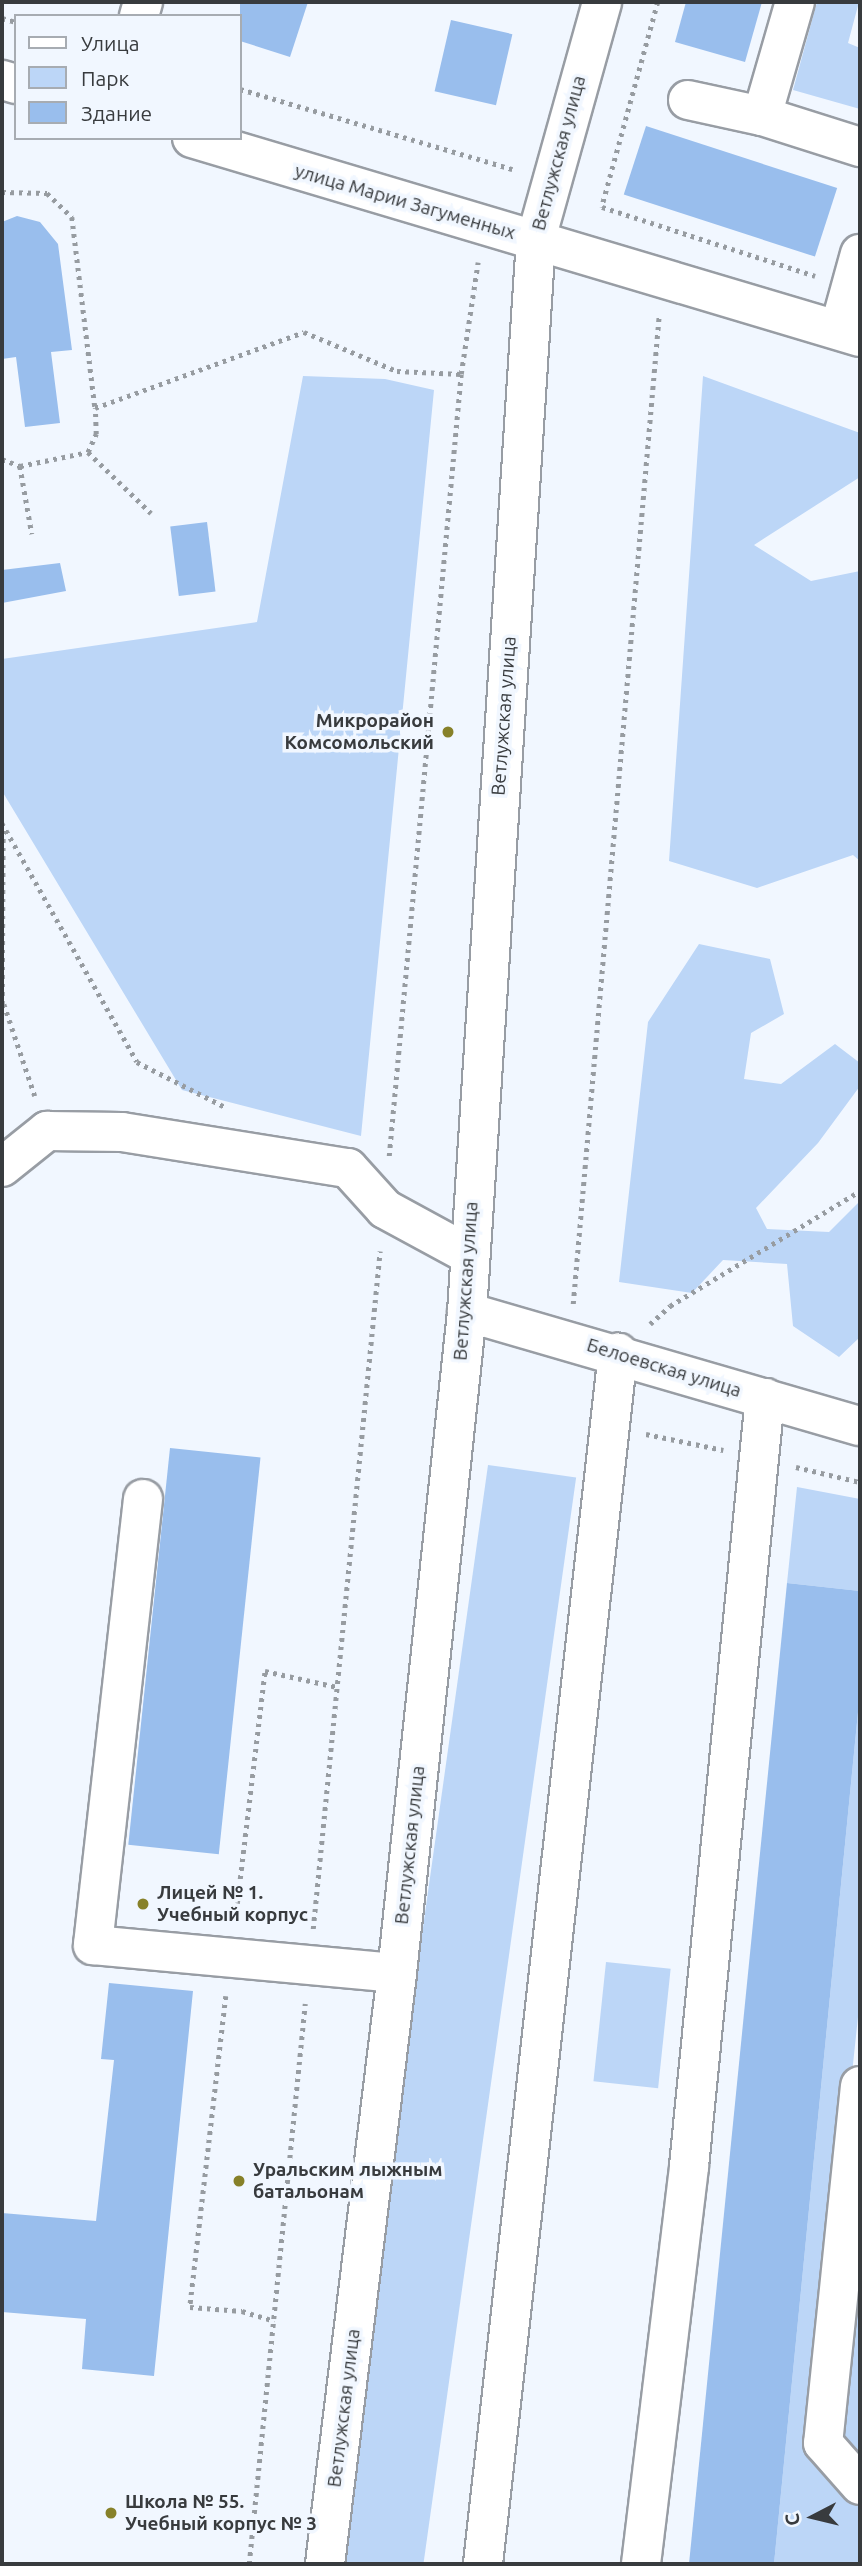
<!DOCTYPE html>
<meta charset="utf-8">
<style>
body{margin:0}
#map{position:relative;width:862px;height:2566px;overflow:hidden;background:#f1f7ff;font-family:Ubuntu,sans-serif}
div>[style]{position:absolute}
.green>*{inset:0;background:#bcd6f7;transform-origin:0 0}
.building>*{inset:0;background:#99beed;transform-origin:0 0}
.path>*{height:4.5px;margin-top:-2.25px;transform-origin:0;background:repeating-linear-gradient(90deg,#979ca1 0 3.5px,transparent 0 8.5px)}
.roads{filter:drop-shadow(2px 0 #989da4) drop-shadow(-2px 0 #989da4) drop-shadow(0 2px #989da4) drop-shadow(0 -2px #989da4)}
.minor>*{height:38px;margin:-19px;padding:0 19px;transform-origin:19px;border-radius:19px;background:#fff}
.major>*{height:38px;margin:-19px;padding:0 19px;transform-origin:19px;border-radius:19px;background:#fff}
.dots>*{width:19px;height:19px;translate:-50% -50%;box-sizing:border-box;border:4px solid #f1f7ff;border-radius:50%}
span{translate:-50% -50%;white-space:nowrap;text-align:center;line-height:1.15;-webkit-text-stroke:7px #f1f7ff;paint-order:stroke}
.street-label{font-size:19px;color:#383b3e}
.poi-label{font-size:19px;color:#383b3e;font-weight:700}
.right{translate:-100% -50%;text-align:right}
.left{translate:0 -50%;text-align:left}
.frame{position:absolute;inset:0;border:4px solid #383b3e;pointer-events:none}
.legend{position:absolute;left:14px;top:14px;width:228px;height:126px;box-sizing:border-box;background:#f1f7ff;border:2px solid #a7acb2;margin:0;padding:9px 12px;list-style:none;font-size:21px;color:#383b3e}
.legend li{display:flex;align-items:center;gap:14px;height:35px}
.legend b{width:35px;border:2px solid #a7acb2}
.north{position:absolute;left:778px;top:2482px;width:70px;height:70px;-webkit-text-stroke:5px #f1f7ff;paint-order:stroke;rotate:263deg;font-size:19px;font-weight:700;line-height:28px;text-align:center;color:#383b3e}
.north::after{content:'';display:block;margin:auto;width:24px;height:32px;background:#383b3e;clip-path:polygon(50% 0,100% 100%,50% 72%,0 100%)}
</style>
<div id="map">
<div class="green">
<i style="clip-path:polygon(817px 2px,859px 2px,848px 43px,860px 48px,860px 109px,793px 90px)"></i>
<i style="clip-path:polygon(303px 376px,385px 379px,434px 390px,361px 1136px,182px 1090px,2px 791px,2px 659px,257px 622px)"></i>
<i style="clip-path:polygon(703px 376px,860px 433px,860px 477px,754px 545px,811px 581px,860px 571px,860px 861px,853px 855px,757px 888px,669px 861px)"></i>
<i style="clip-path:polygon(699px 944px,770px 959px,784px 1014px,751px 1033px,744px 1079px,781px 1084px,835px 1044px,860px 1063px,860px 1086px,818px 1143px,756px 1208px,767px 1229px,829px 1232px,860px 1201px,860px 1337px,839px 1357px,793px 1326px,787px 1264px,723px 1260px,692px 1293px,619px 1282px,648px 1022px)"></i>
<i style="left:488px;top:1465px;width:89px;height:1106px;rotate:8deg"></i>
<i style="clip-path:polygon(797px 1487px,860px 1499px,860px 1591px,787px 1583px)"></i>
<i style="clip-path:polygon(860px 1692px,860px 1998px,813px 2442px,860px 2502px,860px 2564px,774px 2564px)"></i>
<i style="left:606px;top:1962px;width:65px;height:120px;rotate:6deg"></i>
<i style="clip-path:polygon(860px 2234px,860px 2460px,838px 2442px)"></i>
</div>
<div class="building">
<i style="clip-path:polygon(240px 2px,308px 2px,290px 57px,240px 41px)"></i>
<i style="clip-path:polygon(686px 2px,762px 2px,745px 62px,675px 42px)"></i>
<i style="left:451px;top:20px;width:63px;height:73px;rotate:13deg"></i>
<i style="left:646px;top:126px;width:201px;height:72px;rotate:18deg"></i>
<i style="clip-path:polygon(17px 216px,40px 222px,58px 244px,72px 350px,51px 352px,60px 423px,25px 427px,16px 357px,2px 359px,2px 222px)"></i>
<i style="left:207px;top:522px;width:70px;height:37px;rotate:83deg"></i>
<i style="clip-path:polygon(60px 563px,66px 591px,2px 603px,2px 570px)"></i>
<i style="left:170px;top:1448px;width:91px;height:399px;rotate:6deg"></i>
<i style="clip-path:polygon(787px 1583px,860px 1591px,860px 1692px,774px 2564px,689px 2564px)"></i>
<i style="clip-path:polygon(109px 1983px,193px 1991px,154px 2376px,82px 2369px,86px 2319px,2px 2312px,2px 2213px,96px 2221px,114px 2060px,101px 2059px)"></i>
</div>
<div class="path">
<i style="left:658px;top:2px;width:213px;rotate:105.3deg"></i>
<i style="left:602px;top:207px;width:224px;rotate:17.9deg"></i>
<i style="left:2px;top:18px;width:15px;rotate:16deg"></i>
<i style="left:240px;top:89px;width:284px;rotate:16.4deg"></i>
<i style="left:2px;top:192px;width:45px;rotate:1.3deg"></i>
<i style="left:47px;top:193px;width:35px;rotate:44deg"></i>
<i style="left:72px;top:217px;width:192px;rotate:83.1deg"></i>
<i style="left:95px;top:408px;width:222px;rotate:-20deg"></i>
<i style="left:304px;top:332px;width:101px;rotate:22.8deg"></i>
<i style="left:397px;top:371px;width:64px;rotate:2.7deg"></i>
<i style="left:88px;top:452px;width:88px;rotate:44.1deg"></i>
<i style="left:2px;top:459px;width:19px;rotate:21deg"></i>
<i style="left:20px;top:466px;width:69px;rotate:-11.6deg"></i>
<i style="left:88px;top:452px;width:20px;rotate:-66deg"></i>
<i style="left:96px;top:434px;width:26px;rotate:-92deg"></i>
<i style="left:20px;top:466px;width:69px;rotate:80deg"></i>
<i style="left:2px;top:823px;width:274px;rotate:60.5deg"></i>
<i style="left:137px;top:1062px;width:99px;rotate:27.1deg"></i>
<i style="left:2px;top:1004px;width:176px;rotate:-89.7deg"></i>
<i style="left:4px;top:1004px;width:97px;rotate:71.4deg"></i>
<i style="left:389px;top:1156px;width:785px;rotate:-84.74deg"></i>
<i style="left:461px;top:374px;width:113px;rotate:-81.4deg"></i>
<i style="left:573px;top:1304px;width:993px;rotate:-85.03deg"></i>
<i style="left:650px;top:1324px;width:27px;rotate:-42deg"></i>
<i style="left:670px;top:1306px;width:222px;rotate:-31.2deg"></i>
<i style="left:646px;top:1434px;width:79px;rotate:11.7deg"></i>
<i style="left:796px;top:1467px;width:66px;rotate:13.2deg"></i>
<i style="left:235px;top:1921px;width:252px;rotate:-83.2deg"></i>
<i style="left:265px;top:1671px;width:74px;rotate:12.5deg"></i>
<i style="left:313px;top:1929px;width:681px;rotate:-84.36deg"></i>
<i style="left:226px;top:1996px;width:313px;rotate:96.6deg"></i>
<i style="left:190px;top:2307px;width:52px;rotate:4.4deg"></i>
<i style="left:242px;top:2311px;width:34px;rotate:17deg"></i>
<i style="left:249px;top:2564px;width:563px;rotate:-84.29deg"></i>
</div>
<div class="roads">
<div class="minor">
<i style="left:139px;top:16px;width:15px;rotate:-74deg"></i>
<i style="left:2px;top:80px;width:15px;rotate:16deg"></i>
<i style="left:688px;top:100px;width:76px;rotate:12.2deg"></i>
<i style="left:762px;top:116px;width:103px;rotate:17.6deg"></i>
<i style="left:762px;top:116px;width:119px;rotate:-73.9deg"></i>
<i style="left:192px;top:138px;width:697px;rotate:16.59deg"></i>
<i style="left:839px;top:330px;width:79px;rotate:-74.6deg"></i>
<i style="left:2px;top:1167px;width:58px;rotate:-38.7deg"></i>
<i style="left:47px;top:1131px;width:75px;rotate:0.8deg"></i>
<i style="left:122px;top:1132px;width:229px;rotate:9.1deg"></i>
<i style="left:348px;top:1168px;width:55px;rotate:47.9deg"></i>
<i style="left:385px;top:1209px;width:94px;rotate:28.5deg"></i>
<i style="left:467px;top:1312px;width:409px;rotate:16.2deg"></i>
<i style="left:143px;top:1499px;width:449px;rotate:96.4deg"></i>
<i style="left:93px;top:1945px;width:305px;rotate:5.3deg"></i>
<i style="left:860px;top:2086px;width:359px;rotate:95.9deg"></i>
<i style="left:823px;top:2443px;width:56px;rotate:48.6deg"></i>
<i style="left:483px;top:2564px;width:1219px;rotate:-83.64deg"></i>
<i style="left:641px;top:2564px;width:401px;rotate:-83.1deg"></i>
<i style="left:689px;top:2166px;width:772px;rotate:-84.35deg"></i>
</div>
<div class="major">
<i style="left:325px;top:2564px;width:595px;rotate:-83.05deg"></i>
<i style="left:397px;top:1973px;width:665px;rotate:-83.95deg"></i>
<i style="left:467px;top:1312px;width:1075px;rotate:-86.32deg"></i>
<i style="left:536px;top:239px;width:246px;rotate:-74.4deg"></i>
</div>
</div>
<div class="dots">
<i style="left:448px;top:732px;background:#878129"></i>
<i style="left:143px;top:1904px;background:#878129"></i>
<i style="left:239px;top:2181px;background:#878129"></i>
<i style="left:111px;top:2513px;background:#878129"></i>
</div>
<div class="street-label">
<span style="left:559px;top:153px;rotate:-75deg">Ветлужская улица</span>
<span style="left:405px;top:202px;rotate:16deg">улица Марии Загуменных</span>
<span style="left:504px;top:716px;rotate:-86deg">Ветлужская улица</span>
<span style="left:466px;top:1281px;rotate:-86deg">Ветлужская улица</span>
<span style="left:664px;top:1368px;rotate:17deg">Белоевская улица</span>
<span style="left:410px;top:1845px;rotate:-84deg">Ветлужская улица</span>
<span style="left:344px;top:2408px;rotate:-83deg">Ветлужская улица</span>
</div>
<div class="poi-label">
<span class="right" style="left:434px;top:732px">Микрорайон<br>Комсомольский</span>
<span class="left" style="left:157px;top:1904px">Лицей № 1.<br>Учебный корпус</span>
<span class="left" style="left:253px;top:2181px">Уральским лыжным<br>батальонам</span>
<span class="left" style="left:125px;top:2513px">Школа № 55.<br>Учебный корпус № 3</span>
</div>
<div class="frame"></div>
<ul class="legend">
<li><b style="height:9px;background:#fff"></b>Улица</li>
<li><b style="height:19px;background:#bcd6f7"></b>Парк</li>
<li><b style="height:19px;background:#99beed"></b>Здание</li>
</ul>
<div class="north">С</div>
</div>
